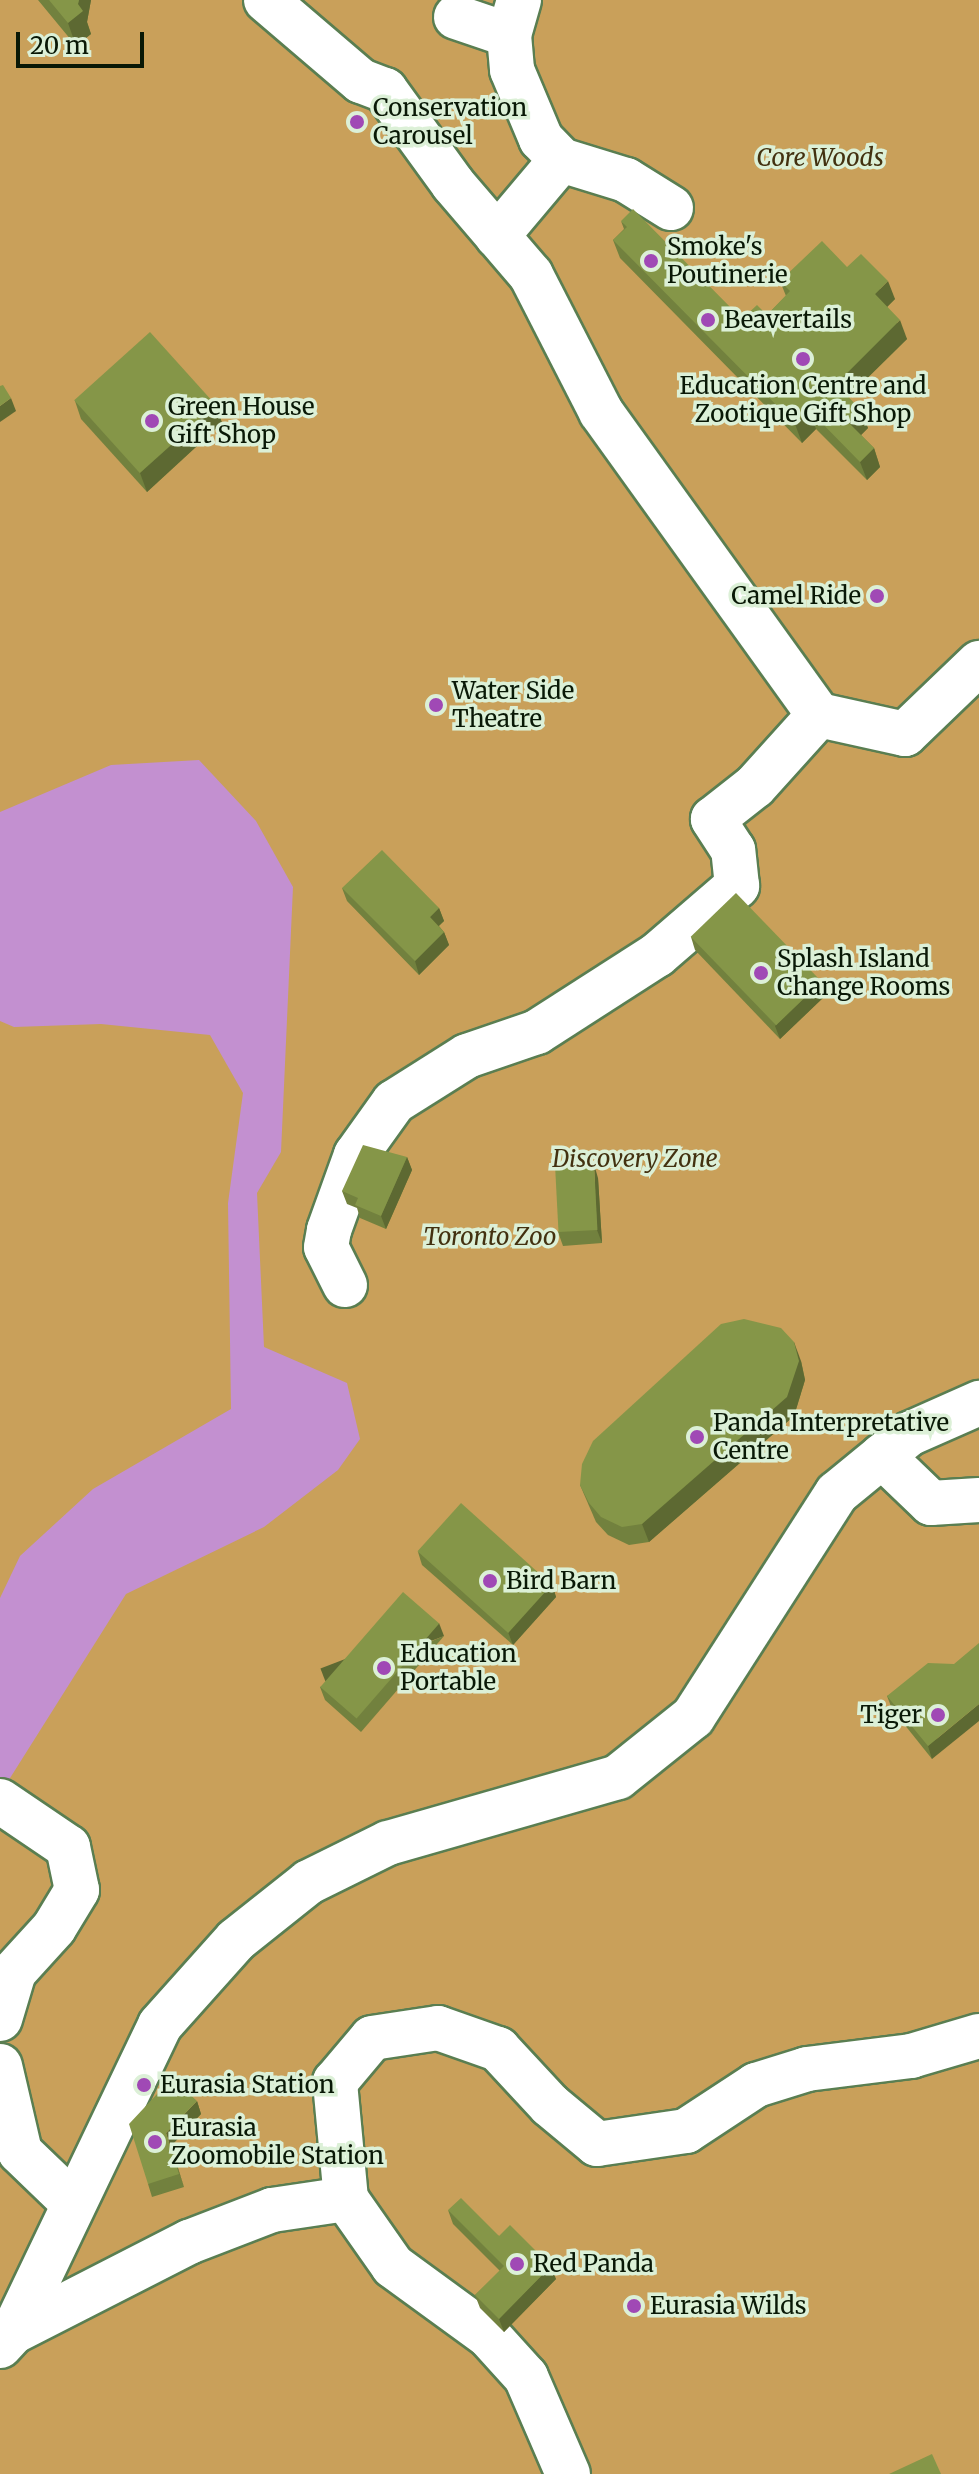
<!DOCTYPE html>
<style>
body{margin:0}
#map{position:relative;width:979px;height:2474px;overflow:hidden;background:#aed6a4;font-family:Merriweather,serif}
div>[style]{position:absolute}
.green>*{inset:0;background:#c9a05a;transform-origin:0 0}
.water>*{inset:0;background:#c390d0}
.roads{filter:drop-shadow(2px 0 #5a7e51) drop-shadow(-2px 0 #5a7e51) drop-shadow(0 2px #5a7e51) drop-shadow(0 -2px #5a7e51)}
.minor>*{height:44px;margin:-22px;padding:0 22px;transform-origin:22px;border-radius:22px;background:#fff}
.wall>*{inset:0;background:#72813e}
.shaded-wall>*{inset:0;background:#5d6932;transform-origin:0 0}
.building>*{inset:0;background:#859648;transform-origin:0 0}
.dots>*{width:22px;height:22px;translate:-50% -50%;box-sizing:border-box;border:4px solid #dcf0d7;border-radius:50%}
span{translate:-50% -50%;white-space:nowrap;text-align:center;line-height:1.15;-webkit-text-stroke:7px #dcf0d7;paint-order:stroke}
.poi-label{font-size:24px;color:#091806}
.left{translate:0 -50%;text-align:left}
.right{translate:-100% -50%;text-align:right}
.park-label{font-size:24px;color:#433110;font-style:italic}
.scale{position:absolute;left:16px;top:32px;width:128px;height:36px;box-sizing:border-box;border:4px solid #091806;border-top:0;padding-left:10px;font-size:24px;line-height:28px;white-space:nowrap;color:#091806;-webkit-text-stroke:6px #dcf0d7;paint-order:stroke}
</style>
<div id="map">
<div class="green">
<i style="left:0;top:0;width:979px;height:2474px"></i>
</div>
<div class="water">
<i style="clip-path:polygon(199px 760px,256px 821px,293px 887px,281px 1152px,257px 1193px,264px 1347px,347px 1383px,360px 1439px,338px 1470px,264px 1527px,126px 1594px,0 1794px,0 1598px,20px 1556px,93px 1489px,231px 1409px,228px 1203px,243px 1093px,210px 1035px,101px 1024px,14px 1027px,0 1021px,0 812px,111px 765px)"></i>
</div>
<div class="roads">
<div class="minor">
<i style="left:266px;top:0;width:125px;rotate:40.5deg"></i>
<i style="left:361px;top:81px;width:26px;rotate:21deg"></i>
<i style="left:385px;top:90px;width:116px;rotate:54.1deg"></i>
<i style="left:453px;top:184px;width:120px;rotate:49.4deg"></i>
<i style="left:531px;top:275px;width:154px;rotate:62.9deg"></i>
<i style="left:601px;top:412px;width:373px;rotate:54.3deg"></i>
<i style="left:519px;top:0;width:36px;rotate:106deg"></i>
<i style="left:509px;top:35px;width:35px;rotate:85deg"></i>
<i style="left:512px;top:70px;width:75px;rotate:67.2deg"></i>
<i style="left:541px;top:139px;width:29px;rotate:46deg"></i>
<i style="left:561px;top:160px;width:68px;rotate:17.1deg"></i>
<i style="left:626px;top:180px;width:53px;rotate:31.9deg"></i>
<i style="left:456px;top:17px;width:56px;rotate:18.8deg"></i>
<i style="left:497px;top:236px;width:99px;rotate:-49.9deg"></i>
<i style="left:345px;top:1285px;width:42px;rotate:-116.6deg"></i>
<i style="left:326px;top:1247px;width:17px;rotate:-80deg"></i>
<i style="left:329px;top:1230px;width:80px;rotate:-70.2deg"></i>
<i style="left:356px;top:1155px;width:65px;rotate:-54.4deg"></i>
<i style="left:394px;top:1102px;width:86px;rotate:-32.2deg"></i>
<i style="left:467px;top:1056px;width:74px;rotate:-18.9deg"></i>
<i style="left:537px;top:1032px;width:143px;rotate:-32.7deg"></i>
<i style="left:657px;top:955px;width:106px;rotate:-40.8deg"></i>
<i style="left:737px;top:886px;width:36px;rotate:-96deg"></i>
<i style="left:733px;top:850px;width:37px;rotate:-123deg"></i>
<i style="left:713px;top:819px;width:53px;rotate:-38.2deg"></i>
<i style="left:755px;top:786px;width:96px;rotate:-48deg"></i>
<i style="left:819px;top:715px;width:88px;rotate:12.5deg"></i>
<i style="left:905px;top:734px;width:103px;rotate:-43.8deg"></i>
<i style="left:882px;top:1456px;width:68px;rotate:43.8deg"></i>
<i style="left:931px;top:1503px;width:48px;rotate:-3.6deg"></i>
<i style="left:0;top:1801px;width:82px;rotate:34.1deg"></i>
<i style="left:68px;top:1847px;width:44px;rotate:78.2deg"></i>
<i style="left:77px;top:1890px;width:44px;rotate:121.2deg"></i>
<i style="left:54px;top:1928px;width:59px;rotate:132.3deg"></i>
<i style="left:14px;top:1972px;width:49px;rotate:106.6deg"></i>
<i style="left:0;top:2066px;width:88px;rotate:76.9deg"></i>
<i style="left:20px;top:2152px;width:72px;rotate:43.9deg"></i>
<i style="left:13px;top:2332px;width:198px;rotate:-27.1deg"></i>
<i style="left:189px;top:2242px;width:89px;rotate:-21.1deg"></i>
<i style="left:272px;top:2210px;width:75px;rotate:-8.5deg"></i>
<i style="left:0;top:2346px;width:19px;rotate:-47deg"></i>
<i style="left:13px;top:2332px;width:340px;rotate:-64.4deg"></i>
<i style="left:160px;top:2025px;width:114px;rotate:-48.2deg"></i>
<i style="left:236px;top:1940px;width:93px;rotate:-38.5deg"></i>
<i style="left:309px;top:1882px;width:88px;rotate:-26.3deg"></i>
<i style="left:388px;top:1843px;width:239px;rotate:-16deg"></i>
<i style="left:618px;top:1777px;width:96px;rotate:-38.7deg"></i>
<i style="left:693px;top:1717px;width:266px;rotate:-57.3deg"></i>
<i style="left:837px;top:1493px;width:93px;rotate:-39.3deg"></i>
<i style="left:909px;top:1434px;width:77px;rotate:-23.9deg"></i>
<i style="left:568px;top:2474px;width:106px;rotate:-113.4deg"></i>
<i style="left:526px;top:2377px;width:55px;rotate:-132.1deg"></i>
<i style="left:489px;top:2336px;width:119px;rotate:-143.9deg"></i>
<i style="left:393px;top:2266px;width:82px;rotate:-125deg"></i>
<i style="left:346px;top:2199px;width:118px;rotate:-95.4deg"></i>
<i style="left:335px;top:2082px;width:57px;rotate:-49.9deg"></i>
<i style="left:372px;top:2038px;width:67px;rotate:-8.6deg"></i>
<i style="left:438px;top:2028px;width:64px;rotate:19.3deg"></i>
<i style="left:498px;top:2049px;width:76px;rotate:47.1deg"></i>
<i style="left:550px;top:2105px;width:61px;rotate:39.7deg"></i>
<i style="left:597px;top:2144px;width:90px;rotate:-8.3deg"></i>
<i style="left:686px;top:2131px;width:84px;rotate:-33.3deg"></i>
<i style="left:756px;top:2085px;width:53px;rotate:-17.4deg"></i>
<i style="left:807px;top:2069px;width:105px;rotate:-7.1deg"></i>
<i style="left:911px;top:2056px;width:71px;rotate:-16.4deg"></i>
</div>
</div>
<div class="wall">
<i style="clip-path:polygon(38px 0,91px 0,87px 22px,91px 34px,76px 46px)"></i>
<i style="clip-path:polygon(621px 221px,742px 319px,767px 315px,786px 296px,780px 281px,847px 267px,895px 299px,887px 307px,907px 339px,848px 397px,868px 428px,861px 435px,874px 448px,880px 467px,867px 480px,816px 429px,802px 443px,620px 258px,613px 240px,624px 229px)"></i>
<i style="clip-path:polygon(75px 401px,216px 405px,222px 423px,147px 492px,81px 419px)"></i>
<i style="clip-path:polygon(342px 888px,439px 908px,444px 921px,439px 926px,444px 932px,449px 945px,419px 975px,347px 901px)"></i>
<i style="clip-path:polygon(691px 937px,821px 982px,826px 995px,780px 1039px,695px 950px)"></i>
<i style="clip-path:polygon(407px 1157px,412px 1170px,386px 1229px,360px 1218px,357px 1208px,347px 1204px,342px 1191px)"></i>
<i style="clip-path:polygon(598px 1178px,602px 1243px,563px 1246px,558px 1232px)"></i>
<i style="clip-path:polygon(801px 1361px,805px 1380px,794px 1416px,649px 1542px,629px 1545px,608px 1535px,596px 1522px,580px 1485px)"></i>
<i style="clip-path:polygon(418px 1552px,552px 1584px,556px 1597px,513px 1645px,422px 1565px)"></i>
<i style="clip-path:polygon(444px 1636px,361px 1732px,325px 1700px,320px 1687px)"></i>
<i style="clip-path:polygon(954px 1664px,932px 1759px,892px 1709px,887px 1696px)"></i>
<i style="clip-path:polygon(197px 2101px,201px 2114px,171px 2146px,184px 2187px,152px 2197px,148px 2184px)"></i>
<i style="clip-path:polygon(448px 2210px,499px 2236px,556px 2279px,504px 2332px,480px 2308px,475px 2295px,500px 2271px,453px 2224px)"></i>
</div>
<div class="shaded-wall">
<i style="clip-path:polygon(79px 0,91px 0,87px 22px,91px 34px,76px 46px,68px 23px,78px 4px)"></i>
<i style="clip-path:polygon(888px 281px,895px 299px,881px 313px,875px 294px)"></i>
<i style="clip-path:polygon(900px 320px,907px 339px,842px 403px,836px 384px)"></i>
<i style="clip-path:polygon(11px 398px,16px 411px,0 422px,0 406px)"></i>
<i style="clip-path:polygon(216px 405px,222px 423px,147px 492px,140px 473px)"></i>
<i style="clip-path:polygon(809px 410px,816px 429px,802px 443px,795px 424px)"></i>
<i style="clip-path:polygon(861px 410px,868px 428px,855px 441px,848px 422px)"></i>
<i style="clip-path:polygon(874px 448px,880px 467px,867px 480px,860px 462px)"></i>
<i style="clip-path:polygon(439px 908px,444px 921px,434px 930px,430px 917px)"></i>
<i style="clip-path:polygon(444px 932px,449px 945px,419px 975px,415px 961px)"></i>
<i style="clip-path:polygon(821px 982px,826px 995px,780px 1039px,775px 1026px)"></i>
<i style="clip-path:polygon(407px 1157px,412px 1170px,386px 1229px,381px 1216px)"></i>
<i style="clip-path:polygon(594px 1164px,598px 1178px,602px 1243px,597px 1230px)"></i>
<i style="clip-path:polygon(794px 1342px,801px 1361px,805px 1380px,794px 1416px,649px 1542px,642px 1524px)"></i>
<i style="clip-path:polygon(552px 1584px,556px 1597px,513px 1645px,508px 1632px)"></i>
<i style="left:439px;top:1623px;width:14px;height:127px;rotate:69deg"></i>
<i style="clip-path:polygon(979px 1704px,979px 1721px,932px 1759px,928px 1746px)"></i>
<i style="clip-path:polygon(197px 2101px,201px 2114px,171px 2146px,184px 2187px,166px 2133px)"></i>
<i style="clip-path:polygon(551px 2266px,556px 2279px,504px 2332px,499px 2319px)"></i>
</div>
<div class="building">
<i style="clip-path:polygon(49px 0,79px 0,78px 4px,83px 11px,68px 23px)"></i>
<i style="clip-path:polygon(633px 209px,742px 319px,757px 305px,767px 315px,790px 291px,780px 281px,822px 241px,847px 267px,861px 254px,888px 281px,875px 294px,900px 320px,836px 384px,861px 410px,848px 422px,874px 448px,860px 462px,809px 410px,795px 424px,613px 240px,627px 227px,621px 221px)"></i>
<i style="left:150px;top:332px;width:98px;height:102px;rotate:48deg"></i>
<i style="clip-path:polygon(3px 385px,11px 398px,0 406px,0 386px)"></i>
<i style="clip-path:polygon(382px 850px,439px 908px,430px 917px,444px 932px,415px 961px,342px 888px)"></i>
<i style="left:736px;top:893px;width:123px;height:63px;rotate:46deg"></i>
<i style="clip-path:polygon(363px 1145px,407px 1157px,381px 1216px,355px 1205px,358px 1198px,342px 1191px)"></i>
<i style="left:594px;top:1164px;width:66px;height:39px;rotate:87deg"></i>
<i style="clip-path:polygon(744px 1319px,781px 1328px,794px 1342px,799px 1361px,787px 1397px,642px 1524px,622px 1527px,601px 1517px,589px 1503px,580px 1485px,582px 1464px,593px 1441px,721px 1324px)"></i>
<i style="left:461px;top:1503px;width:122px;height:65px;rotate:42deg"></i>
<i style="left:403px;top:1592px;width:48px;height:126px;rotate:41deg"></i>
<i style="clip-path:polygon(979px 1643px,979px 1704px,928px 1746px,887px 1696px,928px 1663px,954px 1664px)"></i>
<i style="clip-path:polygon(172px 2078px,197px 2101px,166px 2133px,179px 2174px,148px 2184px,129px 2124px)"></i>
<i style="clip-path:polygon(461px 2198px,499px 2236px,510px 2225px,551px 2266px,499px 2319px,475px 2295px,504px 2266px,448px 2210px)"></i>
<i style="clip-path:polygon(932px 2454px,941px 2474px,889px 2474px)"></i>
</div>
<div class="dots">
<i style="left:357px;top:122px;background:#a049b5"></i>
<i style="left:651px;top:261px;background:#a049b5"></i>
<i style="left:708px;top:320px;background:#a049b5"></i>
<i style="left:803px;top:359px;background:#a049b5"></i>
<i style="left:152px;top:421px;background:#a049b5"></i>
<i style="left:877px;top:596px;background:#a049b5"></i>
<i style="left:436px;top:705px;background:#a049b5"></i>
<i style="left:761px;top:973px;background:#a049b5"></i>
<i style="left:697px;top:1437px;background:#a049b5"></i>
<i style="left:490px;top:1581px;background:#a049b5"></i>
<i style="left:384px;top:1668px;background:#a049b5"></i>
<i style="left:938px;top:1715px;background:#a049b5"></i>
<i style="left:144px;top:2085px;background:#a049b5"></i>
<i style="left:155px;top:2142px;background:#a049b5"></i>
<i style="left:517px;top:2264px;background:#a049b5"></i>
<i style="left:634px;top:2306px;background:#a049b5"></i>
</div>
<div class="poi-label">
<span class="left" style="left:373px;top:122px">Conservation<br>Carousel</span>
<span class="left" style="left:667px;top:261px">Smoke's<br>Poutinerie</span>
<span class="left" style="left:724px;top:320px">Beavertails</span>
<span style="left:803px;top:400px">Education Centre and<br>Zootique Gift Shop</span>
<span class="left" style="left:168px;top:421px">Green House<br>Gift Shop</span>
<span class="right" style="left:861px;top:596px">Camel Ride</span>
<span class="left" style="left:452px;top:705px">Water Side<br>Theatre</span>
<span class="left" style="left:777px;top:973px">Splash Island<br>Change Rooms</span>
<span class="left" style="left:713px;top:1437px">Panda Interpretative<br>Centre</span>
<span class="left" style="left:506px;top:1581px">Bird Barn</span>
<span class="left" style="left:400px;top:1668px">Education<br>Portable</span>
<span class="right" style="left:922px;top:1715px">Tiger</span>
<span class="left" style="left:160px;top:2085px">Eurasia Station</span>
<span class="left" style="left:171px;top:2142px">Eurasia<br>Zoomobile Station</span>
<span class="left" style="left:533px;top:2264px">Red Panda</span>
<span class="left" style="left:650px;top:2306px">Eurasia Wilds</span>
</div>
<div class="park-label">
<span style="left:820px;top:158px">Core Woods</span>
<span style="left:635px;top:1159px">Discovery Zone</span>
<span style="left:490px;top:1237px">Toronto Zoo</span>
</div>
<div class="scale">20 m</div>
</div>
